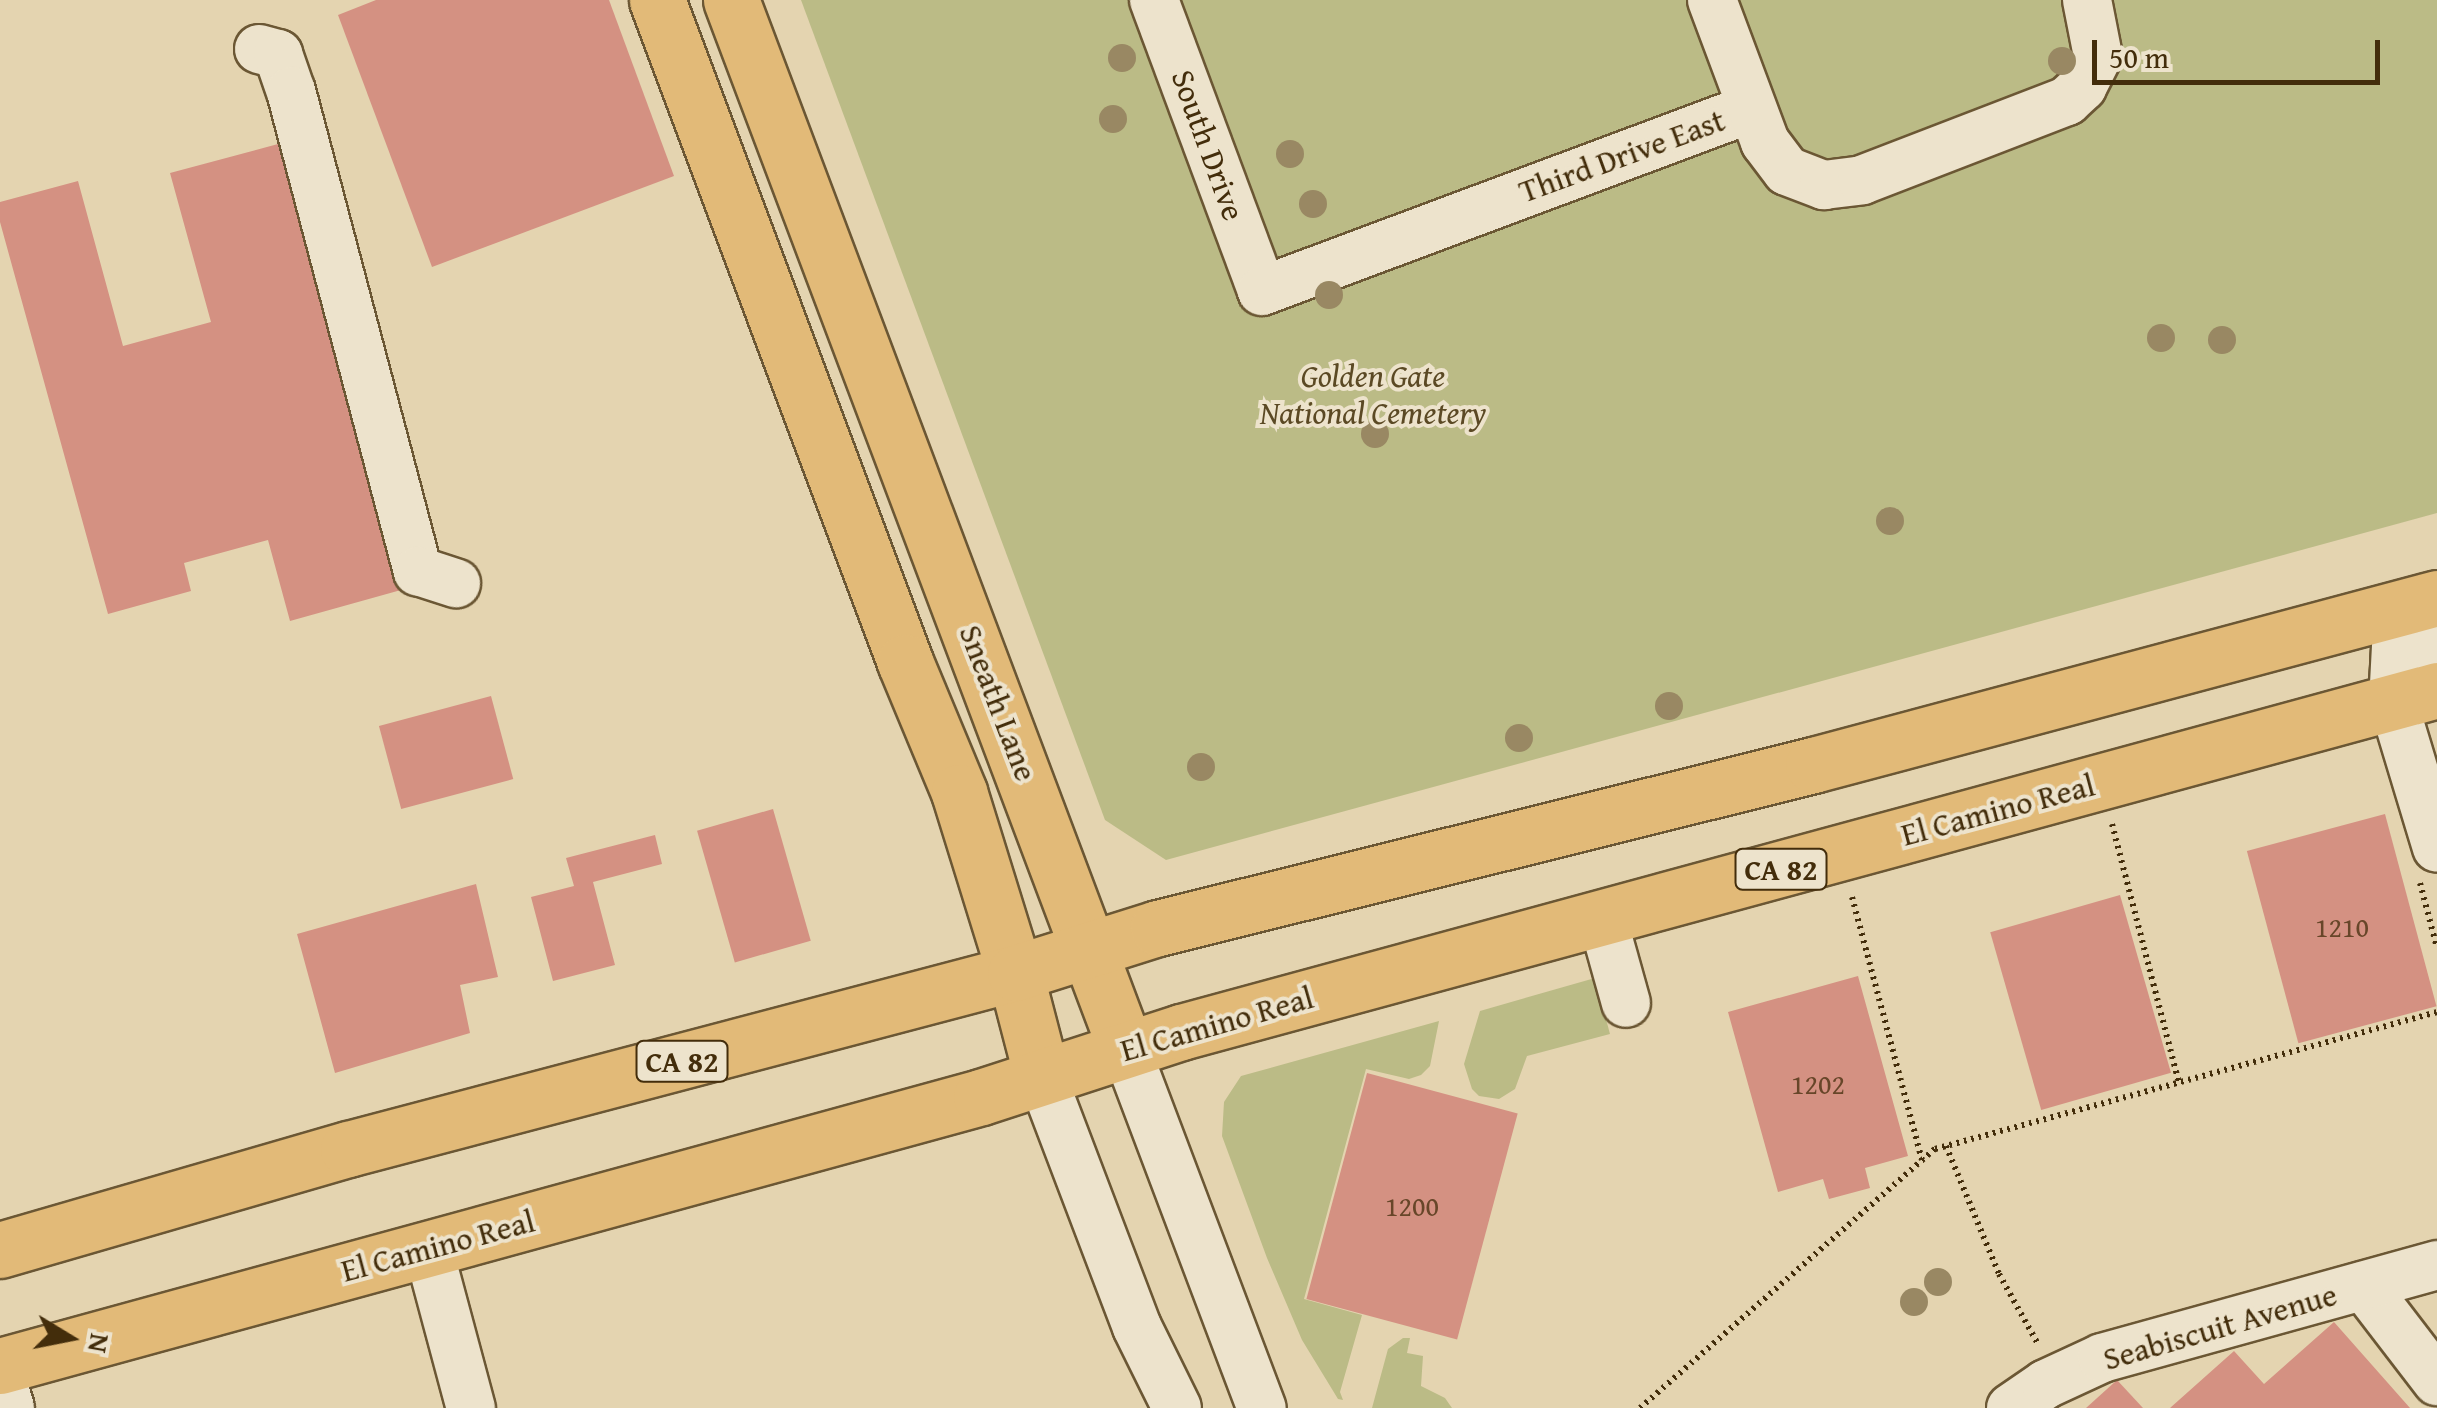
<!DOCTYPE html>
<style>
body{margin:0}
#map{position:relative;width:2437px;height:1408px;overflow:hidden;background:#e4d4b0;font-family:"Gentium Book Plus",serif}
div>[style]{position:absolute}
.green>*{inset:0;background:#bbbb86}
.building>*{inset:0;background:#d49182;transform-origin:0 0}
.path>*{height:6px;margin-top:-3px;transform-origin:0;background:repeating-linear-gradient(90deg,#432d0b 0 2.5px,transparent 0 7.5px)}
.roads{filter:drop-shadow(2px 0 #6b5734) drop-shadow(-2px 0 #6b5734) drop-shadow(0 2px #6b5734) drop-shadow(0 -2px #6b5734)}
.minor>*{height:48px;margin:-24px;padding:0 24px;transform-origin:24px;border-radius:24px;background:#ede3cc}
.major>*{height:55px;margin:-27.5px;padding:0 27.5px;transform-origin:27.5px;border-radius:27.5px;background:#e2ba78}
.trees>*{width:28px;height:28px;margin:-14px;border-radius:50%;background:#998863}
span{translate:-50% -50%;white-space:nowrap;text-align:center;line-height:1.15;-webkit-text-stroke:8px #ede3cc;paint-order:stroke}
.number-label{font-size:28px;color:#674629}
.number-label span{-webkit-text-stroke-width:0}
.shield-label span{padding:2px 8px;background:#ede3cc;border:2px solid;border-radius:8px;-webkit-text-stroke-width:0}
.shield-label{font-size:30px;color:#432d0b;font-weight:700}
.street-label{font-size:32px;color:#432d0b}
.park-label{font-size:32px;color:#5b4924;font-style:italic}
.north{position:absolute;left:20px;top:1288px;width:100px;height:100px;-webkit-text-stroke:8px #ede3cc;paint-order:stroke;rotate:100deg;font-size:28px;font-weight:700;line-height:40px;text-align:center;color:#432d0b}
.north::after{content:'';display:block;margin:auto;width:35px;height:45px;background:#432d0b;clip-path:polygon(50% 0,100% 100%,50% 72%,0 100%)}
.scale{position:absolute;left:2092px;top:40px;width:288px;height:45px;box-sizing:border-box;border:5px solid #432d0b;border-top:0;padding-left:12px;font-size:30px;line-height:35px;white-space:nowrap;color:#432d0b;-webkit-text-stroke:8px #ede3cc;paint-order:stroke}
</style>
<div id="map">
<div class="green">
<i style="clip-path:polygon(801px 0,2437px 0,2437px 513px,1166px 860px,1105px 820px)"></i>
<i style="clip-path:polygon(1595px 978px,1610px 1034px,1527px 1056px,1515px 1089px,1499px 1099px,1479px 1096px,1472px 1089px,1464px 1064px,1480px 1011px)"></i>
<i style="clip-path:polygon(1439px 1021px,1430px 1066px,1421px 1075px,1409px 1079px,1366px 1069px,1304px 1299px,1362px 1315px,1340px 1392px,1343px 1400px,1338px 1399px,1302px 1340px,1267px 1258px,1222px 1136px,1224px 1102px,1241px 1076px)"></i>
<i style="clip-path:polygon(1403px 1338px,1410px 1338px,1407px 1353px,1423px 1356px,1421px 1386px,1445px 1398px,1452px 1408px,1372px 1408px,1388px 1349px)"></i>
</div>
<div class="building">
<i style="clip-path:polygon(376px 0,609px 0,674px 176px,432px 267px,338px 15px)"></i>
<i style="clip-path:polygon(278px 144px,401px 590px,290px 621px,268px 540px,184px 563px,191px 591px,108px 614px,0 222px,0 202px,78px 181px,123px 346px,211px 322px,170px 173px)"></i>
<i style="left:491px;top:696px;width:86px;height:116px;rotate:75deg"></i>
<i style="left:773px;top:809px;width:137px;height:79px;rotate:74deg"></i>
<i style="left:2385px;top:814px;width:199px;height:143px;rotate:75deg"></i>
<i style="clip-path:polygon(655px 835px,662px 864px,593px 882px,615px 965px,553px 981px,531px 897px,574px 886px,566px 858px)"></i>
<i style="clip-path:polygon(476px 884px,498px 977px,460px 985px,470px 1033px,335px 1073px,297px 934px)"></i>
<i style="left:2120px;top:895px;width:185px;height:135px;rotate:74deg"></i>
<i style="clip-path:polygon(1858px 976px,1908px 1156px,1865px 1168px,1870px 1188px,1829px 1199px,1823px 1179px,1778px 1192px,1728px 1012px)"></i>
<i style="left:1367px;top:1073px;width:156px;height:234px;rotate:15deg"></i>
<i style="clip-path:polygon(2334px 1322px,2410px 1408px,2170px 1408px,2234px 1351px,2264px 1384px)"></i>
<i style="clip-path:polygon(2117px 1380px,2143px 1408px,2086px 1408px)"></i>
</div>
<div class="path">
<i style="left:2112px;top:824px;width:268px;rotate:75.5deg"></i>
<i style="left:2420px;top:883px;width:67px;rotate:75.3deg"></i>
<i style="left:1852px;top:897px;width:272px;rotate:75.1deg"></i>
<i style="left:1946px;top:1146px;width:139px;rotate:67.5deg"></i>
<i style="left:1999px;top:1274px;width:80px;rotate:60.9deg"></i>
<i style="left:1640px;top:1408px;width:393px;rotate:-41.3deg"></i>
<i style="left:1935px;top:1149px;width:520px;rotate:-15.26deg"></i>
</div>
<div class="roads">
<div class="minor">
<i style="left:1154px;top:0;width:310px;rotate:69.6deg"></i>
<i style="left:1262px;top:291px;width:523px;rotate:-20.48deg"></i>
<i style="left:1712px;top:0;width:152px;rotate:69.5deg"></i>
<i style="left:1765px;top:142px;width:36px;rotate:53deg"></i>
<i style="left:1787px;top:171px;width:40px;rotate:21deg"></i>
<i style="left:1824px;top:185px;width:38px;rotate:-7deg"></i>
<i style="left:1862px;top:180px;width:220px;rotate:-21.1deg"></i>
<i style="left:2067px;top:101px;width:21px;rotate:-43deg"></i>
<i style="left:2082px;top:87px;width:35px;rotate:-63deg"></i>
<i style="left:2098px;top:56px;width:57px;rotate:-101.1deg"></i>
<i style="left:259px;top:49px;width:20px;rotate:15deg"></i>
<i style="left:278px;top:54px;width:39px;rotate:71deg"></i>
<i style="left:291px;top:91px;width:497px;rotate:75.2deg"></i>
<i style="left:418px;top:571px;width:40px;rotate:18deg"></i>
<i style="left:2398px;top:608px;width:94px;rotate:93deg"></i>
<i style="left:2393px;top:702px;width:152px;rotate:73.2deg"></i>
<i style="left:2398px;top:608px;width:63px;rotate:51.5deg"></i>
<i style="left:1602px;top:917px;width:89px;rotate:74.4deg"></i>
<i style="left:1126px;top:1049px;width:384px;rotate:69.3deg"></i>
<i style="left:1042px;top:1077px;width:267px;rotate:69.2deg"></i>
<i style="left:1137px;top:1327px;width:90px;rotate:63.7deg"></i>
<i style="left:428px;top:1248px;width:166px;rotate:75deg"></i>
<i style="left:2364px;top:1286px;width:120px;rotate:52.5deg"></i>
<i style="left:0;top:1375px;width:34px;rotate:73deg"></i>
<i style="left:2011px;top:1408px;width:42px;rotate:-34.4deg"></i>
<i style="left:2046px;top:1384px;width:62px;rotate:-24.9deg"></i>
<i style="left:2102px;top:1358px;width:348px;rotate:-15.5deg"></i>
</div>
<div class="major">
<i style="left:657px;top:0;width:707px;rotate:69.46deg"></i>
<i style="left:905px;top:662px;width:141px;rotate:67.4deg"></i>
<i style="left:959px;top:792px;width:189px;rotate:72.8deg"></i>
<i style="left:1015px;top:973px;width:107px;rotate:75.4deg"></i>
<i style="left:731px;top:0;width:1121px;rotate:69.37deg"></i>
<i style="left:0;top:1250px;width:362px;rotate:-16.2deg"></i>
<i style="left:348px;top:1149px;width:690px;rotate:-14.78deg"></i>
<i style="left:1015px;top:973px;width:150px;rotate:-17.5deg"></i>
<i style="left:1158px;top:928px;width:675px;rotate:-13.97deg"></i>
<i style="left:1813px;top:765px;width:646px;rotate:-14.98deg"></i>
<i style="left:0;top:1366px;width:1017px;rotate:-15.33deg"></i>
<i style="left:981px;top:1097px;width:210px;rotate:-18deg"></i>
<i style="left:1181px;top:1032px;width:1302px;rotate:-15.23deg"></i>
</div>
</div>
<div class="trees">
<i style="left:1122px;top:58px"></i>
<i style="left:2062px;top:61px"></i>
<i style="left:1113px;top:119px"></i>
<i style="left:1290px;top:154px"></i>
<i style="left:1313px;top:204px"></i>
<i style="left:1329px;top:295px"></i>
<i style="left:2161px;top:338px"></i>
<i style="left:2222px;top:340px"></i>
<i style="left:1375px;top:434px"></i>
<i style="left:1890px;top:521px"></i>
<i style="left:1669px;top:706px"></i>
<i style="left:1519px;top:738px"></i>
<i style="left:1201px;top:767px"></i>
<i style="left:1938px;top:1282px"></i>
<i style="left:1914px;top:1302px"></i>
</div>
<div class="number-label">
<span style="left:2342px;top:927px">1210</span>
<span style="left:1818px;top:1084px">1202</span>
<span style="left:1412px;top:1206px">1200</span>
</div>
<div class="shield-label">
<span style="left:1781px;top:869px">CA 82</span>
<span style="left:682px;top:1061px">CA 82</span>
</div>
<div class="street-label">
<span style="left:1208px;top:145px;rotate:70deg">South Drive</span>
<span style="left:1622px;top:156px;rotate:-20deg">Third Drive East</span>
<span style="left:998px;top:703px;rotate:69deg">Sneath Lane</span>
<span style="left:1998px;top:810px;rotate:-15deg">El Camino Real</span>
<span style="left:1217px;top:1024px;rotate:-16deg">El Camino Real</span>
<span style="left:438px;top:1246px;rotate:-15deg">El Camino Real</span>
<span style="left:2220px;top:1327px;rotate:-16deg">Seabiscuit Avenue</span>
</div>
<div class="park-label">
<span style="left:1373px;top:395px">Golden Gate<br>National Cemetery</span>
</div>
<div class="north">N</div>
<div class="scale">50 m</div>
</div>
